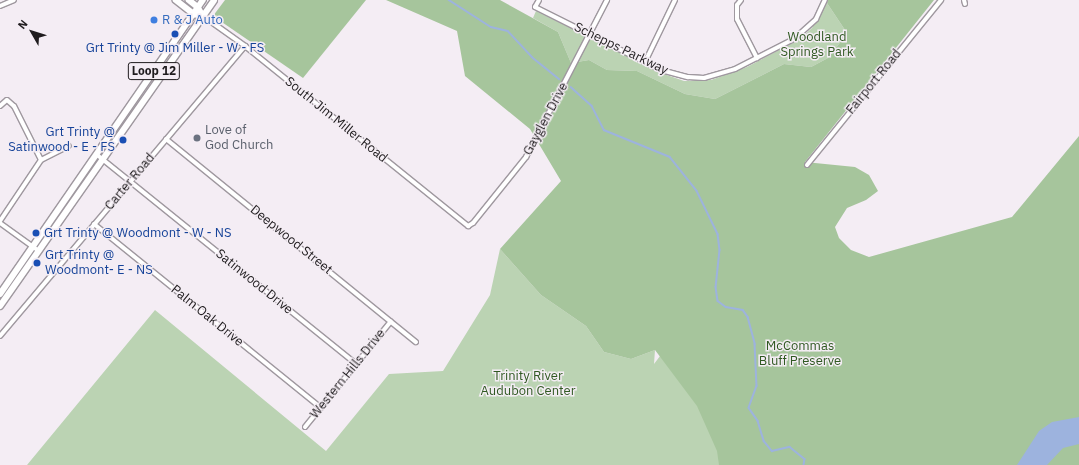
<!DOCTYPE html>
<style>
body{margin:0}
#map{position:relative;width:1079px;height:465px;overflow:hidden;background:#f4edf4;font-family:"IBM Plex Sans",sans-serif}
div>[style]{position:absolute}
.green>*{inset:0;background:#bbd3b3}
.forest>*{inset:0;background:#a6c59c}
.water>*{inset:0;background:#9db3de}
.stream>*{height:1.5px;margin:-0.75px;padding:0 0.75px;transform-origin:0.75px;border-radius:0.75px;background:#9db3de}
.roads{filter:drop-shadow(1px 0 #9f989f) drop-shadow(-1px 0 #9f989f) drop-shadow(0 1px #9f989f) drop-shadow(0 -1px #9f989f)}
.street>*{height:4px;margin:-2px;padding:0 2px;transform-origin:2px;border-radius:2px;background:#fff}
.secondary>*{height:5.5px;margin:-2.75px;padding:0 2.75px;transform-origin:2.75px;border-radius:2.75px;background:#fff}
.primary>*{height:6px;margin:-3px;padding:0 3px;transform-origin:3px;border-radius:3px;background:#fff}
.dots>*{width:11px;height:11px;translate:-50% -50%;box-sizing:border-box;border:2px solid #f4edf4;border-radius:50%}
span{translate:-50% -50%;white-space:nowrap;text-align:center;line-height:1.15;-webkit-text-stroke:3px #f4edf4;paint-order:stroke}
.shield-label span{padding:1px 3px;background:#f4edf4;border:1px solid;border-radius:3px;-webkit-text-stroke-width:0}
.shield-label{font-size:12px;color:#1f1c1e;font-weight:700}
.shop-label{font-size:13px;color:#366cbe}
.left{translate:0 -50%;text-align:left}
.park-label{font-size:13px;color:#305922}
.transit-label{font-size:13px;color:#164399}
.right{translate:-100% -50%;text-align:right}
.street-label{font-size:13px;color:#1f1c1e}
.worship-label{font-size:13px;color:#5b616d}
.north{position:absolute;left:12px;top:12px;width:40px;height:40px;-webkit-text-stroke:3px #f4edf4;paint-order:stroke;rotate:309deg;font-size:11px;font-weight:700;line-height:16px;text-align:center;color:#1f1c1e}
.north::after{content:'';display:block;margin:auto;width:14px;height:18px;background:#1f1c1e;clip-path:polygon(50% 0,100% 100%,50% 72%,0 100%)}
</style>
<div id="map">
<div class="green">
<i style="clip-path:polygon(827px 3px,845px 30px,842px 40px,828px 58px,811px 67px,784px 64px,715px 99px,685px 94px,637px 71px,607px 70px,589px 60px,571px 63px,558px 32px,533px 18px,536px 11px,664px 74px,684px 81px,711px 80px,747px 67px,800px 39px,812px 28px)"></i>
<i style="clip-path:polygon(780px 197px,1018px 465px,27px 465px,155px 310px,326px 451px,389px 374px,443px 371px,490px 295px,500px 249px,541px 295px,586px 326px,604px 352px,631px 359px,655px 350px,654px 364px)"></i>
</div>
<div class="forest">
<i style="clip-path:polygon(225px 0,366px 0,303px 78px,213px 16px)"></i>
<i style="clip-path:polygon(386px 0,500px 0,558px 32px,571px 63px,589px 60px,607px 70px,637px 71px,685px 94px,715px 99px,784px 64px,811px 67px,828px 58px,842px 40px,845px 30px,827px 3px,828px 0,934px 0,805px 162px,855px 167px,869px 175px,878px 191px,866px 200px,847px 208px,835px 227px,839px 238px,851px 250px,869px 257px,1012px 217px,1079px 136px,1079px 465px,719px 465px,717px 451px,697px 406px,655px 350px,631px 359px,604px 352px,586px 326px,541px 295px,500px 249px,561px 181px,530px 129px,465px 76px,457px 31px)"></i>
</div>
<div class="water">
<i style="clip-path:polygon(1079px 417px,1079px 444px,1063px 448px,1047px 465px,1017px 465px,1039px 431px,1052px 422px)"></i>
</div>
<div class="stream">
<i style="left:449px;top:0;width:50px;rotate:32.7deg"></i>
<i style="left:491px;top:27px;width:17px;rotate:13deg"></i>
<i style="left:508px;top:31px;width:35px;rotate:47deg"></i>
<i style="left:532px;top:57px;width:35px;rotate:39deg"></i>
<i style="left:571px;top:87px;width:28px;rotate:42deg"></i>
<i style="left:592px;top:106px;width:27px;rotate:63deg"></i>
<i style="left:604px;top:130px;width:71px;rotate:22.2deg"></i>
<i style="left:670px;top:157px;width:43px;rotate:51.5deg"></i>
<i style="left:697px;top:191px;width:48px;rotate:64deg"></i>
<i style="left:718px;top:234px;width:16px;rotate:83deg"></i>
<i style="left:720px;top:250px;width:37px;rotate:96deg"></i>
<i style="left:716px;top:287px;width:14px;rotate:82deg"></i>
<i style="left:718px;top:301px;width:10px;rotate:37deg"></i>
<i style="left:726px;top:307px;width:17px;rotate:10deg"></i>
<i style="left:743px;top:310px;width:9px;rotate:54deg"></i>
<i style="left:748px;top:317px;width:28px;rotate:75deg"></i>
<i style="left:755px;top:344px;width:42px;rotate:87.3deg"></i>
<i style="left:757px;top:386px;width:23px;rotate:110deg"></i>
<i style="left:749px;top:408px;width:16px;rotate:55deg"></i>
<i style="left:758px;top:421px;width:21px;rotate:73deg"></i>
<i style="left:764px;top:441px;width:13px;rotate:51deg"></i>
<i style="left:772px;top:451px;width:18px;rotate:-13deg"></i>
<i style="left:790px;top:447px;width:19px;rotate:39deg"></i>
<i style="left:805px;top:459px;width:6px;rotate:99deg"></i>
</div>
<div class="roads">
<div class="street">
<i style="left:539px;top:0;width:8px;rotate:120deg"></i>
<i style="left:535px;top:7px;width:141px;rotate:26.6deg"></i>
<i style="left:661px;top:70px;width:28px;rotate:15deg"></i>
<i style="left:688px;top:77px;width:16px;rotate:4deg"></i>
<i style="left:704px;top:78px;width:32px;rotate:-16deg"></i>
<i style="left:735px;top:69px;width:66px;rotate:-27deg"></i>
<i style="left:794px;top:39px;width:30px;rotate:-42deg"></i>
<i style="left:816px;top:19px;width:21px;rotate:-65deg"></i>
<i style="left:741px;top:0;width:6px;rotate:129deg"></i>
<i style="left:737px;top:5px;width:14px;rotate:90deg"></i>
<i style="left:737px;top:19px;width:44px;rotate:62.9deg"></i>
<i style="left:964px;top:0;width:4px;rotate:76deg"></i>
<i style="left:0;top:6px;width:15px;rotate:-23deg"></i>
<i style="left:203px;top:16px;width:52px;rotate:35.5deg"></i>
<i style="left:245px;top:46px;width:287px;rotate:38.9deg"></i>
<i style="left:468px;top:226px;width:6px;rotate:-31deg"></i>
<i style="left:473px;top:223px;width:85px;rotate:-51.2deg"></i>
<i style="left:526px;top:157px;width:177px;rotate:-62.7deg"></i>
<i style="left:645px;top:62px;width:69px;rotate:-64.2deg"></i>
<i style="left:0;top:106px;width:9px;rotate:-41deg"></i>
<i style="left:7px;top:100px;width:9px;rotate:41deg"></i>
<i style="left:14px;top:106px;width:60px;rotate:63.4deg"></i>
<i style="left:166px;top:139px;width:322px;rotate:39.1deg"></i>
<i style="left:96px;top:154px;width:334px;rotate:38.9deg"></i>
<i style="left:807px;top:165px;width:213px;rotate:-50.9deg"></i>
<i style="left:0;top:221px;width:73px;rotate:-56.1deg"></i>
<i style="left:41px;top:160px;width:31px;rotate:-27deg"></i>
<i style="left:0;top:223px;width:48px;rotate:35.7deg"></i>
<i style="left:94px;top:224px;width:292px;rotate:39deg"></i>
<i style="left:0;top:336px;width:380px;rotate:-49.8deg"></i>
<i style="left:305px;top:427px;width:136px;rotate:-50.9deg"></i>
</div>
<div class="secondary">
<i style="left:176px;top:0;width:23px;rotate:38deg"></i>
<i style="left:194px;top:14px;width:9px;rotate:13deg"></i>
<i style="left:189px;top:0;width:11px;rotate:38deg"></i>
<i style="left:198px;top:7px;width:10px;rotate:61deg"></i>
</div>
<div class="primary">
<i style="left:0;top:294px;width:357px;rotate:-55.4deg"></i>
<i style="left:0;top:306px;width:373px;rotate:-55deg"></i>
</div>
</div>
<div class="dots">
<i style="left:154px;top:20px;background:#3f7fe0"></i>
<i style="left:175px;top:34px;background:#1a4fb4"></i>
<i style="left:197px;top:138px;background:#6b7280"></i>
<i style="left:123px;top:140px;background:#1a4fb4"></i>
<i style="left:36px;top:233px;background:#1a4fb4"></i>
<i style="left:37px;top:263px;background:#1a4fb4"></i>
</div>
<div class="shield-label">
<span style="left:154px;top:71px">Loop 12</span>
</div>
<div class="shop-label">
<span class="left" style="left:162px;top:20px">R &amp; J Auto</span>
</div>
<div class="park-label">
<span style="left:817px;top:45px">Woodland<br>Springs Park</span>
<span style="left:800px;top:354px">McCommas<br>Bluff Preserve</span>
<span style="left:528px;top:384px">Trinity River<br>Audubon Center</span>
</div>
<div class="transit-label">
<span style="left:175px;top:48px">Grt Trinty @ Jim Miller - W - FS</span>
<span class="right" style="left:115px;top:140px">Grt Trinty @<br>Satinwood - E - FS</span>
<span class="left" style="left:44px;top:233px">Grt Trinty @ Woodmont - W - NS</span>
<span class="left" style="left:45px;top:263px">Grt Trinty @<br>Woodmont- E - NS</span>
</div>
<div class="street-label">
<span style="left:621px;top:49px;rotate:26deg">Schepps Parkway</span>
<span style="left:874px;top:82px;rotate:-51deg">Fairport Road</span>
<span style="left:546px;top:119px;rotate:-62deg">Gayglen Drive</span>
<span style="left:336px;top:120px;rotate:39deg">South Jim Miller Road</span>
<span style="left:130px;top:182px;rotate:-50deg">Carter Road</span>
<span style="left:291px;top:240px;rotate:39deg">Deepwood Street</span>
<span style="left:254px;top:282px;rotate:39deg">Satinwood Drive</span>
<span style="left:207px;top:316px;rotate:39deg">Palm Oak Drive</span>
<span style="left:348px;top:374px;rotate:-51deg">Western Hills Drive</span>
</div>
<div class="worship-label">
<span class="left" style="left:205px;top:138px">Love of<br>God Church</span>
</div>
<div class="north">N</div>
</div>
